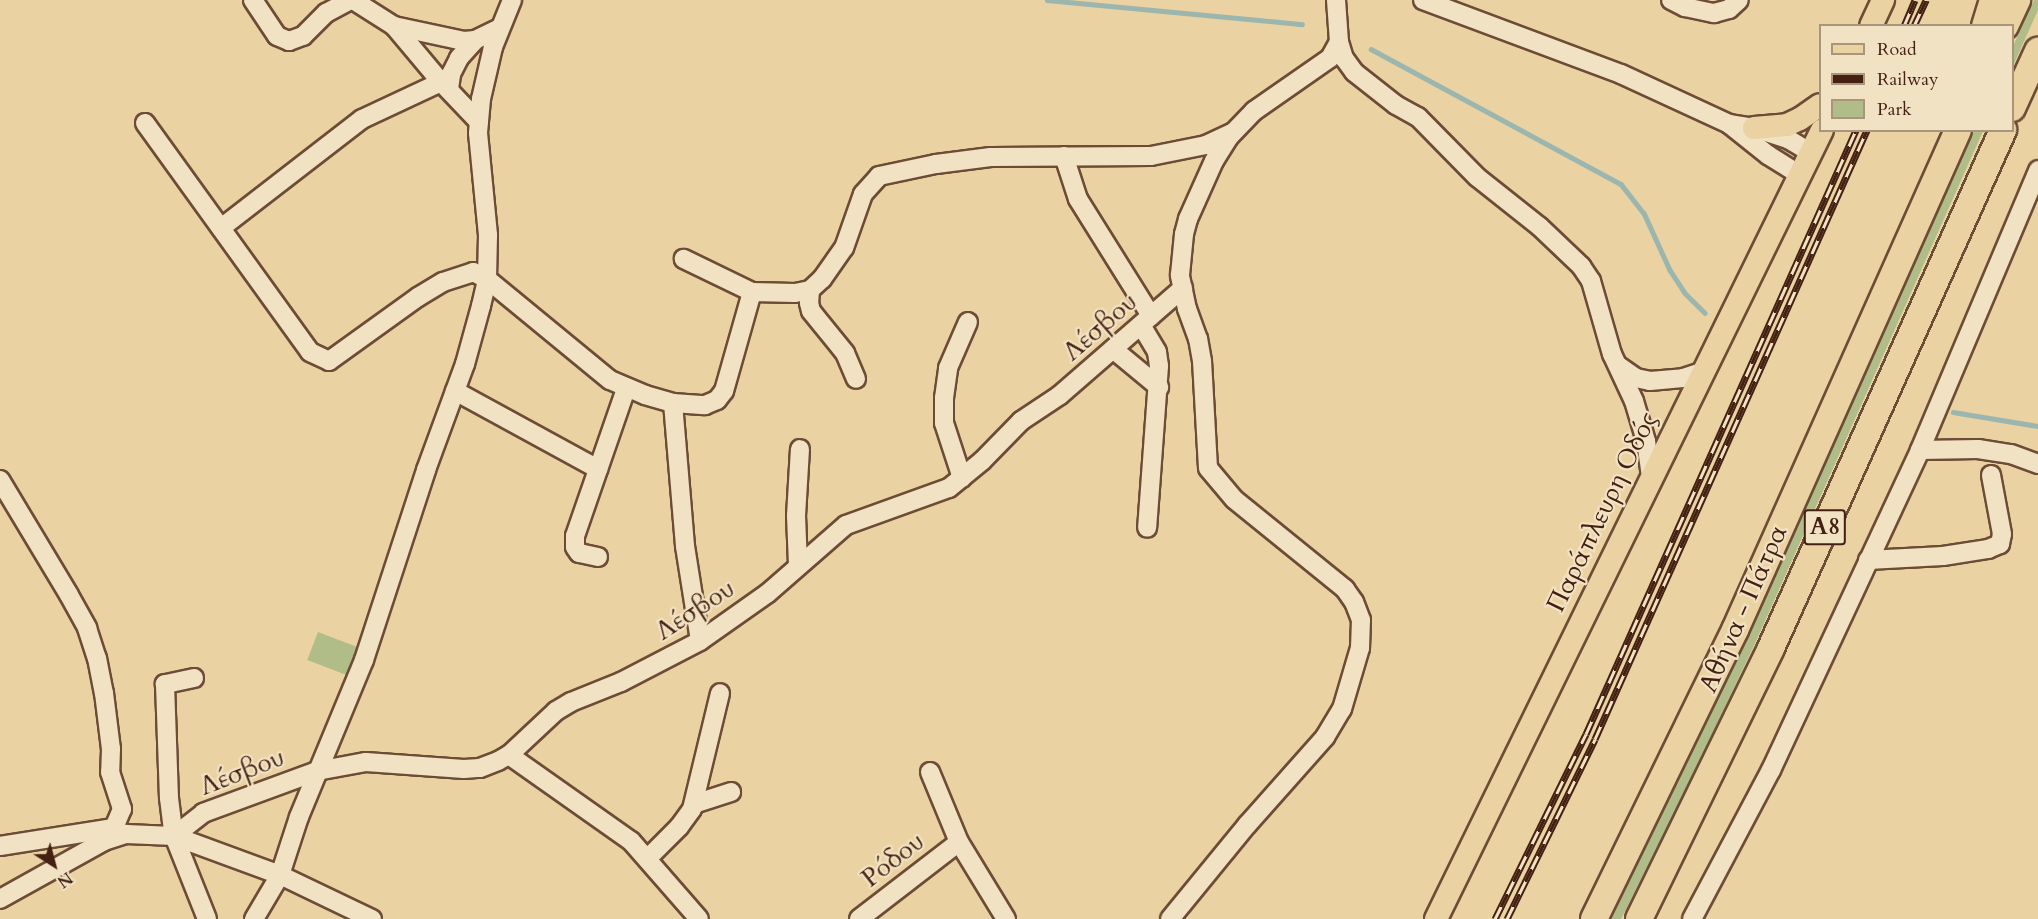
<!DOCTYPE html>
<meta charset="utf-8">
<style>
body{margin:0}
#map{position:relative;width:2038px;height:919px;overflow:hidden;background:#ead2a2;font-family:Cardo,serif}
div>[style]{position:absolute}
.green>*{inset:0;background:#b1bd89;transform-origin:0 0}
.stream>*{height:4.5px;margin:-2.25px;padding:0 2.25px;transform-origin:2.25px;border-radius:2.25px;background:#9ab6ae}
.roads{filter:drop-shadow(2px 0 #6d4c36) drop-shadow(-2px 0 #6d4c36) drop-shadow(0 2px #6d4c36) drop-shadow(0 -2px #6d4c36)}
.minor>*{height:18px;margin:-9px;padding:0 9px;transform-origin:9px;border-radius:9px;background:#f1e2c3}
.major>*{height:22px;margin:-11px;padding:0 11px;transform-origin:11px;border-radius:11px;background:#ead2a2}
.highway>*{height:26px;margin:-13px;padding:0 13px;transform-origin:13px;border-radius:13px;background:#ead2a2}
.rail>*{height:7px;margin-top:-3.5px;transform-origin:0;background:repeating-linear-gradient(90deg,#f1e2c3 0 14px,#432012 0 28px);box-sizing:border-box;border-block:2px solid #432012}
span{translate:-50% -50%;white-space:nowrap;text-align:center;line-height:1.15;-webkit-text-stroke:4.5px #f1e2c3;paint-order:stroke}
.shield-label span{padding:2px 4px;background:#f1e2c3;border:2px solid;border-radius:4px;-webkit-text-stroke-width:0}
.shield-label{font-size:24px;color:#432012;font-weight:700}
.street-label{font-size:26px;color:#432012}
.legend{position:absolute;left:1819px;top:24px;width:195px;height:108px;box-sizing:border-box;background:#f1e2c3;border:2px solid #ab947c;margin:0;padding:8px 10px;list-style:none;font-size:18px;color:#432012}
.legend li{display:flex;align-items:center;gap:12px;height:30px}
.legend b{width:30px;border:2px solid #ab947c}
.north{position:absolute;left:24px;top:835px;width:60px;height:60px;-webkit-text-stroke:4px #f1e2c3;paint-order:stroke;rotate:144deg;font-size:16px;font-weight:700;line-height:24px;text-align:center;color:#432012}
.north::after{content:'';display:block;margin:auto;width:21px;height:27px;background:#432012;clip-path:polygon(50% 0,100% 100%,50% 72%,0 100%)}
</style>
<div id="map">
<div class="green">
<i style="clip-path:polygon(2034px 0,2038px 0,2038px 10px,2013px 66px,2013px 46px)"></i>
<i style="clip-path:polygon(1974px 131px,1983px 131px,1757px 639px,1688px 785px,1621px 919px,1611px 919px,1749px 636px)"></i>
<i style="left:318px;top:632px;width:49px;height:30px;rotate:21deg"></i>
</div>
<div class="stream">
<i style="left:1047px;top:0;width:256px;rotate:5.4deg"></i>
<i style="left:1371px;top:49px;width:284px;rotate:28.4deg"></i>
<i style="left:1621px;top:184px;width:37px;rotate:52deg"></i>
<i style="left:1644px;top:213px;width:63px;rotate:65.5deg"></i>
<i style="left:1670px;top:270px;width:27px;rotate:57deg"></i>
<i style="left:1685px;top:293px;width:28px;rotate:45deg"></i>
<i style="left:1953px;top:412px;width:86px;rotate:9.4deg"></i>
</div>
<div class="roads">
<div class="minor">
<i style="left:253px;top:0;width:43px;rotate:56.3deg"></i>
<i style="left:277px;top:36px;width:13px;rotate:23deg"></i>
<i style="left:289px;top:41px;width:15px;rotate:-20deg"></i>
<i style="left:303px;top:36px;width:33px;rotate:-45deg"></i>
<i style="left:326px;top:13px;width:27px;rotate:-28deg"></i>
<i style="left:353px;top:0;width:49px;rotate:32.4deg"></i>
<i style="left:394px;top:26px;width:72px;rotate:12.1deg"></i>
<i style="left:464px;top:41px;width:11px;rotate:-5deg"></i>
<i style="left:475px;top:40px;width:28px;rotate:-26deg"></i>
<i style="left:1336px;top:0;width:42px;rotate:85.9deg"></i>
<i style="left:1339px;top:42px;width:17px;rotate:73deg"></i>
<i style="left:1344px;top:58px;width:17px;rotate:54deg"></i>
<i style="left:1354px;top:72px;width:53px;rotate:38.2deg"></i>
<i style="left:1396px;top:105px;width:25px;rotate:29deg"></i>
<i style="left:1418px;top:117px;width:84px;rotate:45.5deg"></i>
<i style="left:1477px;top:177px;width:80px;rotate:38.4deg"></i>
<i style="left:1540px;top:227px;width:57px;rotate:43.6deg"></i>
<i style="left:1581px;top:266px;width:18px;rotate:56deg"></i>
<i style="left:1591px;top:281px;width:76px;rotate:74deg"></i>
<i style="left:1612px;top:354px;width:52px;rotate:64.9deg"></i>
<i style="left:1634px;top:401px;width:42px;rotate:73.3deg"></i>
<i style="left:1646px;top:441px;width:36px;rotate:82deg"></i>
<i style="left:1423px;top:0;width:211px;rotate:20.5deg"></i>
<i style="left:1621px;top:74px;width:119px;rotate:24.8deg"></i>
<i style="left:1729px;top:124px;width:25px;rotate:9deg"></i>
<i style="left:1754px;top:128px;width:36px;rotate:18deg"></i>
<i style="left:1788px;top:139px;width:27px;rotate:31deg"></i>
<i style="left:1671px;top:0;width:16px;rotate:27deg"></i>
<i style="left:1685px;top:7px;width:30px;rotate:12deg"></i>
<i style="left:1714px;top:13px;width:16px;rotate:-15deg"></i>
<i style="left:1729px;top:9px;width:13px;rotate:-42deg"></i>
<i style="left:394px;top:26px;width:73px;rotate:50deg"></i>
<i style="left:441px;top:82px;width:55px;rotate:46.5deg"></i>
<i style="left:449px;top:89px;width:15px;rotate:-82deg"></i>
<i style="left:451px;top:74px;width:18px;rotate:-63deg"></i>
<i style="left:459px;top:58px;width:24px;rotate:-48deg"></i>
<i style="left:145px;top:123px;width:282px;rotate:54.2deg"></i>
<i style="left:310px;top:352px;width:21px;rotate:25deg"></i>
<i style="left:329px;top:361px;width:110px;rotate:-35.7deg"></i>
<i style="left:418px;top:297px;width:29px;rotate:-31deg"></i>
<i style="left:443px;top:282px;width:32px;rotate:-18deg"></i>
<i style="left:473px;top:272px;width:16px;rotate:27deg"></i>
<i style="left:487px;top:279px;width:159px;rotate:39.4deg"></i>
<i style="left:610px;top:380px;width:38px;rotate:23deg"></i>
<i style="left:645px;top:395px;width:29px;rotate:16deg"></i>
<i style="left:673px;top:403px;width:32px;rotate:4deg"></i>
<i style="left:705px;top:405px;width:13px;rotate:-23deg"></i>
<i style="left:717px;top:400px;width:11px;rotate:-52deg"></i>
<i style="left:724px;top:391px;width:103px;rotate:-74.2deg"></i>
<i style="left:752px;top:292px;width:76px;rotate:-154.1deg"></i>
<i style="left:1729px;top:124px;width:50px;rotate:38.5deg"></i>
<i style="left:1768px;top:155px;width:38px;rotate:32deg"></i>
<i style="left:1064px;top:156px;width:45px;rotate:72deg"></i>
<i style="left:1078px;top:199px;width:138px;rotate:58deg"></i>
<i style="left:221px;top:228px;width:178px;rotate:-37.7deg"></i>
<i style="left:362px;top:119px;width:87px;rotate:-25.1deg"></i>
<i style="left:810px;top:290px;width:13px;rotate:94deg"></i>
<i style="left:809px;top:303px;width:8px;rotate:76deg"></i>
<i style="left:811px;top:311px;width:54px;rotate:51deg"></i>
<i style="left:845px;top:353px;width:28px;rotate:67deg"></i>
<i style="left:752px;top:292px;width:43px;rotate:1.3deg"></i>
<i style="left:795px;top:293px;width:15px;rotate:-11deg"></i>
<i style="left:810px;top:290px;width:16px;rotate:-43deg"></i>
<i style="left:822px;top:279px;width:38px;rotate:-55deg"></i>
<i style="left:844px;top:248px;width:57px;rotate:-70.6deg"></i>
<i style="left:863px;top:194px;width:24px;rotate:-48deg"></i>
<i style="left:879px;top:176px;width:58px;rotate:-11.9deg"></i>
<i style="left:936px;top:164px;width:55px;rotate:-7.3deg"></i>
<i style="left:991px;top:157px;width:160px;rotate:-0.4deg"></i>
<i style="left:1151px;top:156px;width:56px;rotate:-11.3deg"></i>
<i style="left:1206px;top:145px;width:29px;rotate:-25deg"></i>
<i style="left:1141px;top:325px;width:31px;rotate:59deg"></i>
<i style="left:1157px;top:352px;width:14px;rotate:82deg"></i>
<i style="left:1159px;top:366px;width:162px;rotate:94.2deg"></i>
<i style="left:1113px;top:349px;width:60px;rotate:39.6deg"></i>
<i style="left:1619px;top:366px;width:21px;rotate:35deg"></i>
<i style="left:1636px;top:378px;width:14px;rotate:12deg"></i>
<i style="left:1650px;top:381px;width:33px;rotate:-5deg"></i>
<i style="left:1683px;top:378px;width:20px;rotate:-18deg"></i>
<i style="left:455px;top:391px;width:163px;rotate:28.6deg"></i>
<i style="left:673px;top:403px;width:144px;rotate:85.2deg"></i>
<i style="left:685px;top:546px;width:96px;rotate:81deg"></i>
<i style="left:1920px;top:450px;width:58px;rotate:-1deg"></i>
<i style="left:1978px;top:449px;width:33px;rotate:9deg"></i>
<i style="left:2011px;top:454px;width:29px;rotate:20deg"></i>
<i style="left:962px;top:478px;width:58px;rotate:-108.1deg"></i>
<i style="left:944px;top:423px;width:25px;rotate:-90deg"></i>
<i style="left:944px;top:398px;width:30px;rotate:-82deg"></i>
<i style="left:948px;top:368px;width:50px;rotate:-66.5deg"></i>
<i style="left:0;top:480px;width:134px;rotate:59deg"></i>
<i style="left:69px;top:595px;width:38px;rotate:61deg"></i>
<i style="left:87px;top:628px;width:32px;rotate:72deg"></i>
<i style="left:97px;top:658px;width:36px;rotate:79deg"></i>
<i style="left:104px;top:693px;width:56px;rotate:82.9deg"></i>
<i style="left:111px;top:749px;width:23px;rotate:92deg"></i>
<i style="left:110px;top:772px;width:39px;rotate:72deg"></i>
<i style="left:122px;top:809px;width:21px;rotate:113deg"></i>
<i style="left:114px;top:828px;width:16px;rotate:128deg"></i>
<i style="left:598px;top:557px;width:19px;rotate:-168deg"></i>
<i style="left:579px;top:553px;width:7px;rotate:-124deg"></i>
<i style="left:575px;top:547px;width:11px;rotate:-90deg"></i>
<i style="left:575px;top:536px;width:156px;rotate:-70.9deg"></i>
<i style="left:1868px;top:560px;width:75px;rotate:-3.1deg"></i>
<i style="left:1943px;top:556px;width:46px;rotate:-8.8deg"></i>
<i style="left:1988px;top:549px;width:13px;rotate:-23deg"></i>
<i style="left:2000px;top:544px;width:10px;rotate:-79deg"></i>
<i style="left:2002px;top:534px;width:60px;rotate:-100.6deg"></i>
<i style="left:798px;top:565px;width:49px;rotate:-92.3deg"></i>
<i style="left:796px;top:516px;width:67px;rotate:-86.6deg"></i>
<i style="left:194px;top:678px;width:30px;rotate:168deg"></i>
<i style="left:165px;top:684px;width:114px;rotate:88deg"></i>
<i style="left:169px;top:798px;width:38px;rotate:83deg"></i>
<i style="left:174px;top:836px;width:89px;rotate:68.3deg"></i>
<i style="left:509px;top:755px;width:149px;rotate:35.2deg"></i>
<i style="left:631px;top:841px;width:103px;rotate:48.9deg"></i>
<i style="left:930px;top:772px;width:76px;rotate:67.5deg"></i>
<i style="left:959px;top:842px;width:90px;rotate:58.6deg"></i>
<i style="left:694px;top:804px;width:39px;rotate:-18deg"></i>
<i style="left:174px;top:836px;width:37px;rotate:-38deg"></i>
<i style="left:203px;top:813px;width:121px;rotate:-20.2deg"></i>
<i style="left:317px;top:771px;width:50px;rotate:-10.4deg"></i>
<i style="left:366px;top:762px;width:98px;rotate:4.1deg"></i>
<i style="left:464px;top:769px;width:16px;rotate:-4deg"></i>
<i style="left:480px;top:768px;width:19px;rotate:-21deg"></i>
<i style="left:498px;top:761px;width:13px;rotate:-29deg"></i>
<i style="left:509px;top:755px;width:64px;rotate:-43.1deg"></i>
<i style="left:556px;top:711px;width:17px;rotate:-31deg"></i>
<i style="left:571px;top:702px;width:54px;rotate:-21.8deg"></i>
<i style="left:621px;top:682px;width:89px;rotate:-27.4deg"></i>
<i style="left:700px;top:641px;width:83px;rotate:-35.2deg"></i>
<i style="left:768px;top:593px;width:103px;rotate:-41.1deg"></i>
<i style="left:846px;top:525px;width:109px;rotate:-19.8deg"></i>
<i style="left:949px;top:488px;width:43px;rotate:-39.3deg"></i>
<i style="left:982px;top:461px;width:56px;rotate:-45.7deg"></i>
<i style="left:1021px;top:421px;width:47px;rotate:-33.7deg"></i>
<i style="left:1060px;top:395px;width:163px;rotate:-41deg"></i>
<i style="left:0;top:846px;width:115px;rotate:-9deg"></i>
<i style="left:647px;top:859px;width:45px;rotate:-45deg"></i>
<i style="left:679px;top:827px;width:22px;rotate:-54deg"></i>
<i style="left:692px;top:809px;width:119px;rotate:-76.4deg"></i>
<i style="left:0;top:899px;width:119px;rotate:-29.1deg"></i>
<i style="left:104px;top:841px;width:23px;rotate:-18deg"></i>
<i style="left:126px;top:834px;width:48px;rotate:2.4deg"></i>
<i style="left:174px;top:836px;width:113px;rotate:20.2deg"></i>
<i style="left:280px;top:875px;width:102px;rotate:25.6deg"></i>
<i style="left:254px;top:919px;width:51px;rotate:-59.4deg"></i>
<i style="left:280px;top:875px;width:61px;rotate:-71.9deg"></i>
<i style="left:299px;top:817px;width:170px;rotate:-67.5deg"></i>
<i style="left:364px;top:660px;width:200px;rotate:-71.9deg"></i>
<i style="left:426px;top:470px;width:113px;rotate:-69.8deg"></i>
<i style="left:465px;top:364px;width:60px;rotate:-74.6deg"></i>
<i style="left:481px;top:306px;width:28px;rotate:-77deg"></i>
<i style="left:487px;top:279px;width:44px;rotate:-88.7deg"></i>
<i style="left:488px;top:235px;width:102px;rotate:-95.6deg"></i>
<i style="left:478px;top:133px;width:34px;rotate:-85deg"></i>
<i style="left:481px;top:99px;width:53px;rotate:-77deg"></i>
<i style="left:493px;top:47px;width:51px;rotate:-68deg"></i>
<i style="left:859px;top:919px;width:126px;rotate:-37.6deg"></i>
<i style="left:1170px;top:919px;width:122px;rotate:-50.7deg"></i>
<i style="left:1247px;top:825px;width:118px;rotate:-48.4deg"></i>
<i style="left:1325px;top:737px;width:33px;rotate:-59deg"></i>
<i style="left:1342px;top:709px;width:64px;rotate:-73.6deg"></i>
<i style="left:1360px;top:648px;width:28px;rotate:-88deg"></i>
<i style="left:1361px;top:620px;width:19px;rotate:-111deg"></i>
<i style="left:1354px;top:602px;width:16px;rotate:-125deg"></i>
<i style="left:1345px;top:589px;width:143px;rotate:-141deg"></i>
<i style="left:1234px;top:499px;width:40px;rotate:-130deg"></i>
<i style="left:1208px;top:468px;width:107px;rotate:-93.2deg"></i>
<i style="left:1202px;top:361px;width:22px;rotate:-100deg"></i>
<i style="left:1198px;top:339px;width:32px;rotate:-110deg"></i>
<i style="left:1187px;top:309px;width:35px;rotate:-102deg"></i>
<i style="left:1180px;top:275px;width:41px;rotate:-84.4deg"></i>
<i style="left:1184px;top:234px;width:16px;rotate:-75deg"></i>
<i style="left:1188px;top:219px;width:64px;rotate:-65.9deg"></i>
<i style="left:1214px;top:161px;width:28px;rotate:-58deg"></i>
<i style="left:1229px;top:137px;width:36px;rotate:-46deg"></i>
<i style="left:1254px;top:111px;width:93px;rotate:-34.9deg"></i>
<i style="left:1330px;top:58px;width:18px;rotate:-61deg"></i>
<i style="left:1692px;top:919px;width:169px;rotate:-62.1deg"></i>
<i style="left:1771px;top:770px;width:353px;rotate:-65deg"></i>
<i style="left:1920px;top:450px;width:304px;rotate:-67.1deg"></i>
</div>
<div class="major">
<i style="left:1871px;top:26px;width:29px;rotate:-65deg"></i>
<i style="left:1754px;top:128px;width:33px;rotate:-5deg"></i>
<i style="left:1787px;top:125px;width:14px;rotate:-25deg"></i>
<i style="left:1800px;top:119px;width:24px;rotate:-35deg"></i>
<i style="left:1436px;top:919px;width:878px;rotate:-63.93deg"></i>
</div>
<div class="highway">
<i style="left:1985px;top:26px;width:27px;rotate:-73deg"></i>
<i style="left:2005px;top:26px;width:29px;rotate:-65deg"></i>
<i style="left:2012px;top:108px;width:63px;rotate:-65.5deg"></i>
<i style="left:1594px;top:919px;width:322px;rotate:-64deg"></i>
<i style="left:1735px;top:630px;width:547px;rotate:-65.96deg"></i>
<i style="left:1639px;top:919px;width:301px;rotate:-64deg"></i>
<i style="left:1771px;top:648px;width:568px;rotate:-65.87deg"></i>
</div>
</div>
<div class="rail">
<i style="left:1904px;top:26px;width:28px;rotate:-67deg"></i>
<i style="left:1914px;top:26px;width:29px;rotate:-65deg"></i>
<i style="left:1495px;top:919px;width:206px;rotate:-63.8deg"></i>
<i style="left:1586px;top:734px;width:662px;rotate:-65.91deg"></i>
<i style="left:1507px;top:919px;width:200px;rotate:-63.9deg"></i>
<i style="left:1595px;top:739px;width:667px;rotate:-65.93deg"></i>
</div>
<div class="shield-label">
<span style="left:1825px;top:527px">Α8</span>
</div>
<div class="street-label">
<span style="left:1100px;top:327px;rotate:-41deg">Λέσβου</span>
<span style="left:1602px;top:512px;rotate:-64deg">Παράπλευρη Οδός</span>
<span style="left:1743px;top:609px;rotate:-66deg">Αθήνα - Πάτρα</span>
<span style="left:695px;top:610px;rotate:-33deg">Λέσβου</span>
<span style="left:242px;top:772px;rotate:-21deg">Λέσβου</span>
<span style="left:893px;top:860px;rotate:-38deg">Ρόδου</span>
</div>
<ul class="legend">
<li><b style="height:8px;background:#ead2a2"></b>Road</li>
<li><b style="height:8px;background:#432012"></b>Railway</li>
<li><b style="height:16px;background:#b1bd89"></b>Park</li>
</ul>
<div class="north">N</div>
</div>
